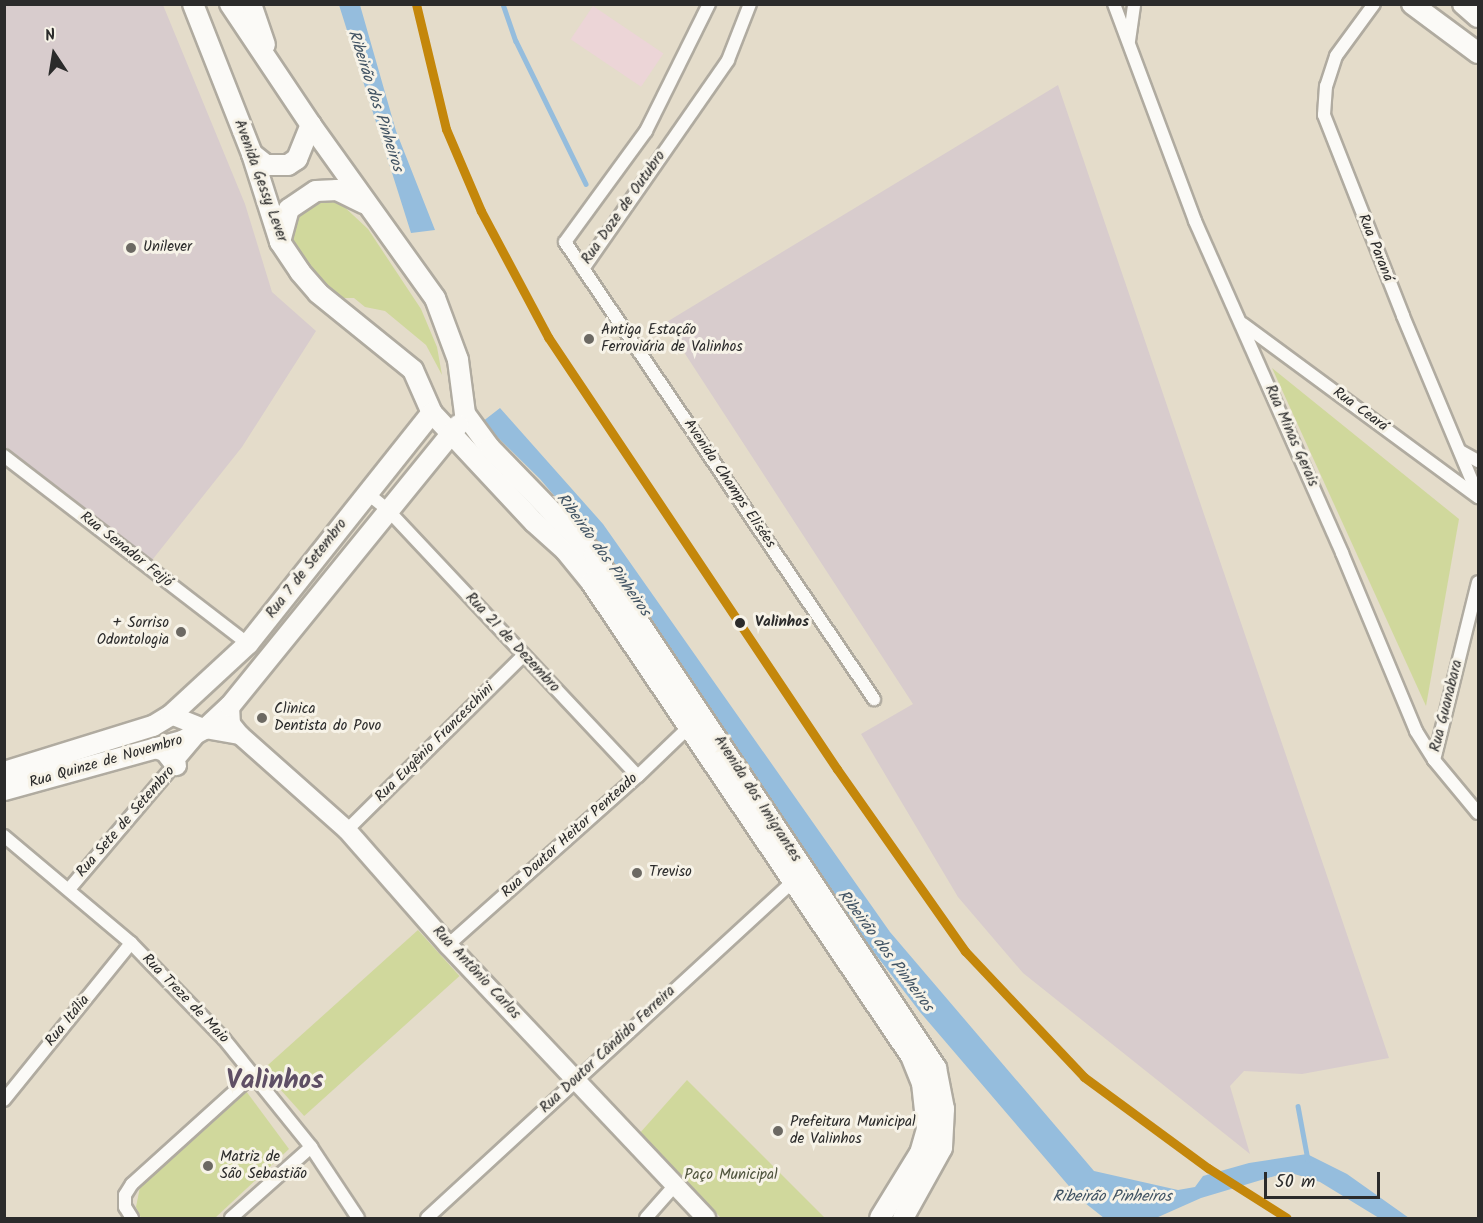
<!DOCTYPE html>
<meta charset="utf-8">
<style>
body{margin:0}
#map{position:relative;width:1483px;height:1223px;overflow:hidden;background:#e4dcca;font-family:Kalam,sans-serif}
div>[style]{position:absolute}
.built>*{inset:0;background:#ecd5d7;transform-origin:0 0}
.industrial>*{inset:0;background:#d8cccd}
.green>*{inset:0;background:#d0d89c;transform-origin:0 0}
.water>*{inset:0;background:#95bddd}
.stream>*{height:4.5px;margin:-2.25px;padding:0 2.25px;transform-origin:2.25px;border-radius:2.25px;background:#95bddd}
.roads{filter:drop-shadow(2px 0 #b0aba0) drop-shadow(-2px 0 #b0aba0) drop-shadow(0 2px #b0aba0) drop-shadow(0 -2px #b0aba0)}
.minor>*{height:12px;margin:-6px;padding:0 6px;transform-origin:6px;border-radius:6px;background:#fbfaf7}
.secondary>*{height:18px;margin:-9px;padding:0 9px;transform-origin:9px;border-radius:9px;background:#fbfaf7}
.primary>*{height:20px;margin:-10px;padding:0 10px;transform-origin:10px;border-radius:10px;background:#fbfaf7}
.rail-1>*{height:9px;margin:-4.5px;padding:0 4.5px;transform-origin:4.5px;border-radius:4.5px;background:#c4870b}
.dots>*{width:16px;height:16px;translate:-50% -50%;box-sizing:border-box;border:3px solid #f7f3e8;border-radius:50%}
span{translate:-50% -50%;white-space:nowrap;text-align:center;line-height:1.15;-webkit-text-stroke:6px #f7f3e8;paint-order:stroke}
.street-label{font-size:15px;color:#2b2b2b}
.poi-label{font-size:15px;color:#2b2b2b}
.left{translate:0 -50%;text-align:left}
.right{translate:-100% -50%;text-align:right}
.stop-label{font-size:15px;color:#2b2b2b;font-weight:700}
.park-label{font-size:15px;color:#50553e}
.water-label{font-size:16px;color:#415363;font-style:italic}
.town-label{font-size:27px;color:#5f4f65;font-weight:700}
.frame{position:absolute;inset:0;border:6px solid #2b2b2b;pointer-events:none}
.north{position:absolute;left:24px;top:24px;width:60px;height:60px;-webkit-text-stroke:4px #f7f3e8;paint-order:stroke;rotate:348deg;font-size:16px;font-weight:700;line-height:24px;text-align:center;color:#2b2b2b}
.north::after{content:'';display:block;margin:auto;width:21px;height:27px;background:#2b2b2b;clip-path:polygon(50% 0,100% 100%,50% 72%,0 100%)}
.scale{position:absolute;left:1264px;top:1172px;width:116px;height:27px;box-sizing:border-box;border:3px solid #2b2b2b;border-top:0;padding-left:8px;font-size:18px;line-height:21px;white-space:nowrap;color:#2b2b2b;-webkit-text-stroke:4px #f7f3e8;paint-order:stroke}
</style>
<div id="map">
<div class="built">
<i style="left:593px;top:6px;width:85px;height:40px;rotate:34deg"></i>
</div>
<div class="industrial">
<i style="clip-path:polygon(4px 5px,163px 5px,245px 204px,272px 292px,316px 331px,242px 447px,149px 564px,5px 452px)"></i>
<i style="clip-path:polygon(1058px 85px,1389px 1058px,1302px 1074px,1244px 1071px,1230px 1086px,1250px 1154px,1023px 973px,958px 897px,861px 734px,913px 704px,665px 323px)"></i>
</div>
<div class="green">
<i style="clip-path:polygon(315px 201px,338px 201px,368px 229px,421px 309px,437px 347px,442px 375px,426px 345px,385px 311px,365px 307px,354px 298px,342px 298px,316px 280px,293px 240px,296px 216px)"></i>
<i style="clip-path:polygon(1272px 368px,1459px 519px,1426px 706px)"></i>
<i style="left:418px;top:930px;width:62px;height:209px;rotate:48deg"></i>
<i style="clip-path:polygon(687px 1080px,825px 1218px,721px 1218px,639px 1134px)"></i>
<i style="clip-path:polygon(246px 1091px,289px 1149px,215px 1218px,141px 1218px,136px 1207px,141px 1182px)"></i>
</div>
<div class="water">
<i style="clip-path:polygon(339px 5px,360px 5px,396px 131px,435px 230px,411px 233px)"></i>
<i style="clip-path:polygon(500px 408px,603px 524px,890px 932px,1094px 1171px,1178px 1190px,1195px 1187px,1203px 1176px,1249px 1163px,1307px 1154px,1347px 1174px,1409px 1218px,1379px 1218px,1320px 1182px,1288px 1172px,1201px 1198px,1156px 1218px,1104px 1218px,1080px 1199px,920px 1012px,819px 881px,586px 533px,540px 479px,482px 422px)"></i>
</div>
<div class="stream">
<i style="left:503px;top:4px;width:39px;rotate:71deg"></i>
<i style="left:516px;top:41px;width:159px;rotate:63.9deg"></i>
<i style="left:1298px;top:1106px;width:55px;rotate:79.5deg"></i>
</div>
<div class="roads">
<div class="minor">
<i style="left:709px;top:4px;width:142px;rotate:116.4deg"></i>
<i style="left:646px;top:131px;width:137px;rotate:126.1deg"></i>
<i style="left:565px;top:242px;width:552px;rotate:55.94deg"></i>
<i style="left:1114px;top:4px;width:232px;rotate:69.5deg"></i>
<i style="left:1195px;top:221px;width:363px;rotate:66.1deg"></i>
<i style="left:1342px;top:553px;width:193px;rotate:67.4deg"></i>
<i style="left:1416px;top:731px;width:34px;rotate:58deg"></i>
<i style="left:1434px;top:760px;width:69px;rotate:50.3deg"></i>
<i style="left:1374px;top:4px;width:64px;rotate:126.2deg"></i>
<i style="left:1336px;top:56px;width:32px;rotate:108deg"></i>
<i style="left:1326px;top:86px;width:29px;rotate:94deg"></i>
<i style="left:1324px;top:115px;width:216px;rotate:68.5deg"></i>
<i style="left:1403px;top:316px;width:194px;rotate:67.3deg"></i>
<i style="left:1129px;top:41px;width:37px;rotate:-82deg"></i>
<i style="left:583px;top:269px;width:254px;rotate:-55.2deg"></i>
<i style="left:728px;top:60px;width:60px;rotate:-68.6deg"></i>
<i style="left:1243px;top:324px;width:292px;rotate:36.4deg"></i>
<i style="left:1460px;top:451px;width:21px;rotate:29deg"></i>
<i style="left:4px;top:456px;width:308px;rotate:37.6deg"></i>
<i style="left:367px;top:493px;width:26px;rotate:39deg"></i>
<i style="left:387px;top:509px;width:366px;rotate:46.8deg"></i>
<i style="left:1434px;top:760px;width:183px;rotate:-76.1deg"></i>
<i style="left:347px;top:830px;width:247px;rotate:-44.7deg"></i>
<i style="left:4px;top:836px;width:166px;rotate:40.1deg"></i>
<i style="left:131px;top:943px;width:134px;rotate:45.9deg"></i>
<i style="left:224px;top:1039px;width:139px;rotate:51.1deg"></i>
<i style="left:311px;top:1147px;width:85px;rotate:56.5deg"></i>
<i style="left:70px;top:888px;width:198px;rotate:-49.7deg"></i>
<i style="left:448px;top:945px;width:254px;rotate:-41.7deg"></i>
<i style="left:638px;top:776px;width:75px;rotate:-43.9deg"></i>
<i style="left:4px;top:1100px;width:202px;rotate:-51deg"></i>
<i style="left:132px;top:1218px;width:13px;rotate:-122deg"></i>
<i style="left:125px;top:1207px;width:12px;rotate:-90deg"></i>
<i style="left:125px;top:1195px;width:13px;rotate:-58deg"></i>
<i style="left:132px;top:1184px;width:166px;rotate:-42.1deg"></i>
<i style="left:231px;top:1218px;width:107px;rotate:-41.6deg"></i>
<i style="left:427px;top:1218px;width:495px;rotate:-42.6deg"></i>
<i style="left:646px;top:1218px;width:45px;rotate:-48.6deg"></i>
</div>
<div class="secondary">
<i style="left:230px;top:706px;width:18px;rotate:87deg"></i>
<i style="left:231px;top:724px;width:14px;rotate:51deg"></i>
<i style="left:240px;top:735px;width:143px;rotate:41.6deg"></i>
<i style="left:347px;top:830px;width:153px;rotate:48.7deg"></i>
<i style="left:448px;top:945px;width:376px;rotate:46.6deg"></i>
<i style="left:171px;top:715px;width:37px;rotate:22deg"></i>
<i style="left:205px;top:729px;width:36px;rotate:10deg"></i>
</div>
<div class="primary">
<i style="left:193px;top:4px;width:161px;rotate:68.5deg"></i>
<i style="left:252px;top:154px;width:92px;rotate:72.3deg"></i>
<i style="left:280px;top:242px;width:36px;rotate:56deg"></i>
<i style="left:300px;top:272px;width:28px;rotate:49deg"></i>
<i style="left:318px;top:293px;width:122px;rotate:39deg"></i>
<i style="left:413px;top:370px;width:47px;rotate:66.2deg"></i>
<i style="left:432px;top:413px;width:149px;rotate:46.9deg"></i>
<i style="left:534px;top:522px;width:42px;rotate:42.1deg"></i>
<i style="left:565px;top:550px;width:41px;rotate:50.9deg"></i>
<i style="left:591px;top:582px;width:572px;rotate:55.98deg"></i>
<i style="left:911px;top:1056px;width:29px;rotate:68deg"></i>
<i style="left:922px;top:1083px;width:46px;rotate:83.8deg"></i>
<i style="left:927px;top:1129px;width:25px;rotate:106deg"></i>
<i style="left:920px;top:1153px;width:76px;rotate:121.6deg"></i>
<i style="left:230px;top:4px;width:146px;rotate:56.2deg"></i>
<i style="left:311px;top:125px;width:213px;rotate:54.4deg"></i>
<i style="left:435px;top:298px;width:66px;rotate:69.6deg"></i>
<i style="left:458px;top:360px;width:54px;rotate:82.6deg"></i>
<i style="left:251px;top:4px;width:43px;rotate:71.1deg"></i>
<i style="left:1412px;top:4px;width:82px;rotate:36.6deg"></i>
<i style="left:1463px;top:4px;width:20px;rotate:41deg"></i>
<i style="left:252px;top:154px;width:18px;rotate:38deg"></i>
<i style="left:266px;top:165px;width:22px"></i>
<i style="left:288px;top:165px;width:11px;rotate:-34deg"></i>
<i style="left:297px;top:159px;width:37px;rotate:-68deg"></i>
<i style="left:280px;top:242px;width:34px;rotate:-75deg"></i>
<i style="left:289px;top:209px;width:32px;rotate:-34deg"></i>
<i style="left:316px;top:191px;width:21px;rotate:-3deg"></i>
<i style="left:337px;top:190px;width:30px;rotate:26deg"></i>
<i style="left:465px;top:414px;width:42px;rotate:53.7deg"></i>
<i style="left:490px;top:448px;width:149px;rotate:45.8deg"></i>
<i style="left:594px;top:555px;width:617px;rotate:56.31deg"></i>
<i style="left:936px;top:1068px;width:42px;rotate:79deg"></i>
<i style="left:944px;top:1109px;width:39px;rotate:93deg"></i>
<i style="left:942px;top:1148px;width:80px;rotate:119.1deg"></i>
<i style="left:155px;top:748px;width:10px;rotate:17deg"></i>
<i style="left:165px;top:751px;width:18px;rotate:52deg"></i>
<i style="left:4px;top:772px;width:156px;rotate:-17.2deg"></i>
<i style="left:153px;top:726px;width:21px;rotate:-31deg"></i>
<i style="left:171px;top:715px;width:105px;rotate:-42.7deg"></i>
<i style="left:248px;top:644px;width:295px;rotate:-51.5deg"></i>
<i style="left:4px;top:790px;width:185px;rotate:-15.4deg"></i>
<i style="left:182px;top:741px;width:26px;rotate:-28deg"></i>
<i style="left:205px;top:729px;width:34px;rotate:-43deg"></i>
<i style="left:230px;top:706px;width:362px;rotate:-50.9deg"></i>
</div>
</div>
<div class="rail-1">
<i style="left:416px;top:4px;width:129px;rotate:76.5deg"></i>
<i style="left:446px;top:129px;width:89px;rotate:66.9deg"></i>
<i style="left:481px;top:211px;width:143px;rotate:62deg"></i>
<i style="left:548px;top:337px;width:520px;rotate:56.22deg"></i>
<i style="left:837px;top:769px;width:223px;rotate:54.9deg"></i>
<i style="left:965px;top:951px;width:173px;rotate:46.6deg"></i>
<i style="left:1084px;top:1077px;width:154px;rotate:36.3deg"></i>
<i style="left:1208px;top:1168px;width:93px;rotate:32.3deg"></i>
</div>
<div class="dots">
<i style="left:131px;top:248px;background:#6c6963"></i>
<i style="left:589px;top:339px;background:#6c6963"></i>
<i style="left:740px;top:623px;background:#2b2b2b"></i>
<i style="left:181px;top:632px;background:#6c6963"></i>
<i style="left:262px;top:718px;background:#6c6963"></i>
<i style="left:637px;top:873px;background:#6c6963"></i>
<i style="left:778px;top:1131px;background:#6c6963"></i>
<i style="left:208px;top:1166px;background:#6c6963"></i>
</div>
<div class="street-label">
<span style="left:260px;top:181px;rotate:70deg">Avenida Gessy Lever</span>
<span style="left:624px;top:208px;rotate:-55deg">Rua Doze de Outubro</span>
<span style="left:1375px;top:248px;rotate:68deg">Rua Paraná</span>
<span style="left:1360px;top:410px;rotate:36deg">Rua Ceará</span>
<span style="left:1291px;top:436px;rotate:66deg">Rua Minas Gerais</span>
<span style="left:729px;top:484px;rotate:56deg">Avenida Champs Elisées</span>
<span style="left:126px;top:550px;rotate:38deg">Rua Senador Feijó</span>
<span style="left:307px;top:569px;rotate:-52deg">Rua 7 de Setembro</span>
<span style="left:512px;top:643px;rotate:47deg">Rua 21 de Dezembro</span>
<span style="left:1447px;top:706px;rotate:-76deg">Rua Guanabara</span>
<span style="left:435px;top:743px;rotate:-45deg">Rua Eugênio Franceschini</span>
<span style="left:106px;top:762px;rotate:-16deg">Rua Quinze de Novembro</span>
<span style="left:757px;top:799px;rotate:57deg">Avenida dos Imigrantes</span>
<span style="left:126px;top:822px;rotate:-49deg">Rua Sete de Setembro</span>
<span style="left:570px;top:836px;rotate:-42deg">Rua Doutor Heitor Penteado</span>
<span style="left:476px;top:973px;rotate:47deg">Rua Antônio Carlos</span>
<span style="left:185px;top:999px;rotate:46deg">Rua Treze de Maio</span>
<span style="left:68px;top:1021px;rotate:-51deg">Rua Itália</span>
<span style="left:608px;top:1050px;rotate:-43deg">Rua Doutor Cândido Ferreira</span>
</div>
<div class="poi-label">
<span class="left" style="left:143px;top:248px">Unilever</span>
<span class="left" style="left:601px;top:339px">Antiga Estação<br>Ferroviária de Valinhos</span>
<span class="right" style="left:169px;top:632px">+ Sorriso<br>Odontologia</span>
<span class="left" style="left:274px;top:718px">Clinica<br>Dentista do Povo</span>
<span class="left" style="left:649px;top:873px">Treviso</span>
<span class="left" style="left:790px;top:1131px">Prefeitura Municipal<br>de Valinhos</span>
<span class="left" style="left:220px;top:1166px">Matriz de<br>São Sebastião</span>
</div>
<div class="stop-label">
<span class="left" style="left:755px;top:623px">Valinhos</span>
</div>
<div class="park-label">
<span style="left:731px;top:1176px">Paço Municipal</span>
</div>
<div class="water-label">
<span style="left:375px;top:101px;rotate:72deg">Ribeirão dos Pinheiros</span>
<span style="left:603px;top:555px;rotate:54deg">Ribeirão dos Pinheiros</span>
<span style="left:885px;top:951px;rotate:53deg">Ribeirão dos Pinheiros</span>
<span style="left:1112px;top:1197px">Ribeirão Pinheiros</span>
</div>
<div class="town-label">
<span style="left:275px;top:1081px">Valinhos</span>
</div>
<div class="frame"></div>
<div class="north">N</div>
<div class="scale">50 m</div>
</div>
